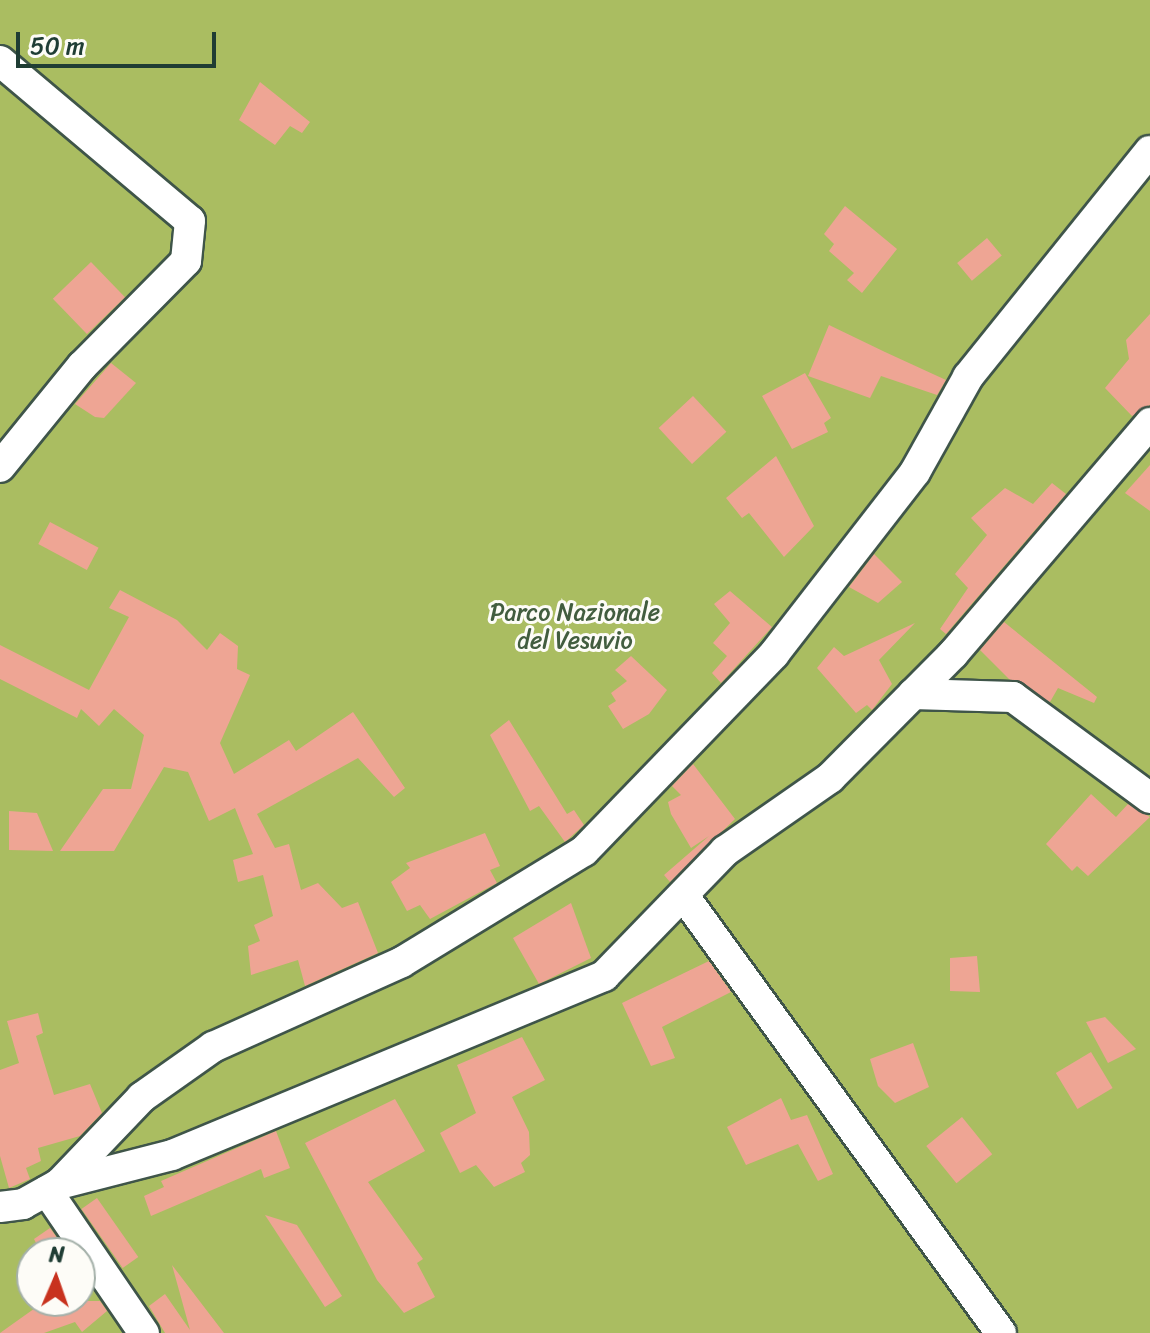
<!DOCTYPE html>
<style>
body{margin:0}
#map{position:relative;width:1150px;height:1333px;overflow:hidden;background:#f5dbbf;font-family:Sriracha,sans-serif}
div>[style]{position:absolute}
.green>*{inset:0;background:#aabd61}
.building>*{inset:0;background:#eea594;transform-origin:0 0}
.roads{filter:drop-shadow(2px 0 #3f5549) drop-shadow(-2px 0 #3f5549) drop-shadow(0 2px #3f5549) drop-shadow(0 -2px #3f5549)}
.minor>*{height:30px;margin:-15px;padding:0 15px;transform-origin:15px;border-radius:15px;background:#fff}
span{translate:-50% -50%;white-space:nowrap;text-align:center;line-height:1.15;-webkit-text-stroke:6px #fdfcf7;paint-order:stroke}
.park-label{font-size:24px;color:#425d3f}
.north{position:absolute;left:16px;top:1237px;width:80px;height:80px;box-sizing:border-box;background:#fdfcf7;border:2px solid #a4b0a9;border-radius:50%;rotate:2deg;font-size:22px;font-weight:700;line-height:32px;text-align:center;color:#1f3d34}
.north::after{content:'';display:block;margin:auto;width:28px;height:36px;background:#c8321e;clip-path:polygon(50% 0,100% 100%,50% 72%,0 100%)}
.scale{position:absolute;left:16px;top:32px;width:200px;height:36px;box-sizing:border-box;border:4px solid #1f3d34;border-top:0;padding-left:10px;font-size:24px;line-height:28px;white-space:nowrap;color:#1f3d34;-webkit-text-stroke:6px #fdfcf7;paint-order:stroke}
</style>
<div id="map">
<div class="green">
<i style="clip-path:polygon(evenodd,0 0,1150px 0,1150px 1333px,0 1333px,0 0,32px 1253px,80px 1253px,80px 1301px,32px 1301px,32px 1253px)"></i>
</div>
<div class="building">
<i style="clip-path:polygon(260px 82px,310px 122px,302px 133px,290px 126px,275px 145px,239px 120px)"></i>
<i style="clip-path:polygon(845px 206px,897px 249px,862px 293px,847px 280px,854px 273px,829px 251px,834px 244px,824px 234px)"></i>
<i style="left:987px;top:238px;width:23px;height:39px;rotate:50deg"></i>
<i style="left:91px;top:262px;width:49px;height:53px;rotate:46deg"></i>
<i style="clip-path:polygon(1150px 314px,1150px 405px,1132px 416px,1105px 388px,1129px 359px,1126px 340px)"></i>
<i style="clip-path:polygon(829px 325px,885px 352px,946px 380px,937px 395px,881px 376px,870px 398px,808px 376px)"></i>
<i style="clip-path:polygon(111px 363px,136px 383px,104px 418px,95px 417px,75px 404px)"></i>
<i style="clip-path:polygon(805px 373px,831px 418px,824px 423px,828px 432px,792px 449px,762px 396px)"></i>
<i style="left:693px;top:396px;width:49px;height:47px;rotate:47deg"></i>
<i style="clip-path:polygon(776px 456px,814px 526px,784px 557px,749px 513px,742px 518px,726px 498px)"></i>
<i style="clip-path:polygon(1150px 465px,1150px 511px,1125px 493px)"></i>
<i style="clip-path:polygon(1052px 483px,1066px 494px,946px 634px,940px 629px,968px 588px,955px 574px,987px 535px,971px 518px,1005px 488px,1033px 504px)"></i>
<i style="left:50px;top:522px;width:55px;height:25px;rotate:28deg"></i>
<i style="clip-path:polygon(874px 554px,902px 582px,878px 603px,849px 587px)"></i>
<i style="clip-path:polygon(120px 590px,177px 620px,207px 650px,220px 633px,238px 646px,237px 669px,250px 675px,220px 743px,234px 774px,289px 740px,296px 751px,353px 712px,405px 788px,394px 797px,358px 758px,257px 814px,275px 848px,289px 844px,301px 890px,318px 883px,342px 908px,358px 902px,378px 953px,305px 986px,298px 960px,251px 975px,248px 946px,260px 941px,254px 925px,273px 916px,263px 875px,238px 882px,233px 860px,253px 854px,235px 808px,209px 821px,188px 772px,164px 767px,114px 851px,60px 851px,103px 789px,131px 789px,144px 735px,114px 709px,99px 726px,81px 709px,77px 718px,0 679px,0 645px,89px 690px,129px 617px,109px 608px)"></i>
<i style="clip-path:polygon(730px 591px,772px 627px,721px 683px,712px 673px,727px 656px,713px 643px,730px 623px,714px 604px)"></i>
<i style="clip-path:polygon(1004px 622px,1097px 697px,1094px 703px,1058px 688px,1050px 702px,1009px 679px,980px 650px)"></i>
<i style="clip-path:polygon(915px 623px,879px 660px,892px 684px,872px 710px,867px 705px,856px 713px,817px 668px,834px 647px,844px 656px)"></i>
<i style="clip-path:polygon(631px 656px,667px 690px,649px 714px,623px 729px,608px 706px,616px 701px,611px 693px,627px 681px,615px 670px)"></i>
<i style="clip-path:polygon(509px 720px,567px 814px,574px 810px,584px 825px,565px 842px,539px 806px,530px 811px,490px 735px)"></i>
<i style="clip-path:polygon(693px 764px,735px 819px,670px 882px,664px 875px,709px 836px,691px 848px,671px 814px,668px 802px,681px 795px,672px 786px)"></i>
<i style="clip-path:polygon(1091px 794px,1116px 817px,1128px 804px,1150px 817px,1088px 876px,1077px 866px,1072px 871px,1046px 844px)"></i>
<i style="clip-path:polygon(9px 811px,37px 813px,53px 851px,9px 850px)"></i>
<i style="clip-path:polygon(485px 833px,500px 866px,490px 870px,497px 883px,430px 919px,420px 905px,407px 911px,391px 882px,410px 868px,406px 863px)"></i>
<i style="clip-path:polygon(571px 903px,591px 958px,539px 984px,513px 938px)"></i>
<i style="clip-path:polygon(977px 956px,980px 992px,950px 991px,950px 958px)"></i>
<i style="clip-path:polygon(709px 961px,731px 992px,662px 1027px,675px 1058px,651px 1066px,622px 1003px)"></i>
<i style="clip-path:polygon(38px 1013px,43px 1033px,36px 1036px,54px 1095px,90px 1084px,102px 1113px,80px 1136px,38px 1148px,41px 1161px,26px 1168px,30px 1179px,9px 1188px,0 1156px,0 1070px,19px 1063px,7px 1021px)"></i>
<i style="clip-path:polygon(1105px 1017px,1136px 1049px,1108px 1063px,1086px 1022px)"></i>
<i style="clip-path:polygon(522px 1037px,545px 1080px,512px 1097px,529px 1132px,530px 1155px,521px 1163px,525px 1172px,494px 1187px,476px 1165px,460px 1173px,440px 1133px,476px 1113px,457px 1065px)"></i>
<i style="clip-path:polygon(913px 1043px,929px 1087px,895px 1103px,878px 1086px,870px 1059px)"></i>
<i style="left:1091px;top:1052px;width:42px;height:41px;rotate:59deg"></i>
<i style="clip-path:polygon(781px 1098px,791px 1120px,807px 1115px,833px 1174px,818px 1181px,798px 1144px,746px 1165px,727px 1127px)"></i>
<i style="clip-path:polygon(395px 1099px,425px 1151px,368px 1182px,423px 1259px,417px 1263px,435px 1297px,404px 1313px,377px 1280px,305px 1143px)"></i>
<i style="left:962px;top:1117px;width:48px;height:46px;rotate:51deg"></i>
<i style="clip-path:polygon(276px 1131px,290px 1168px,264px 1178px,261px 1169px,151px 1216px,144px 1196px,164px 1187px,161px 1181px)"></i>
<i style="left:97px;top:1198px;width:72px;height:19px;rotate:55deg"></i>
<i style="clip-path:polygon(265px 1215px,297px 1225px,342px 1296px,325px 1307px)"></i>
<i style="clip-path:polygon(50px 1228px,68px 1253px,41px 1253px,34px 1239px)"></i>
<i style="clip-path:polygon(172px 1265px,224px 1333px,165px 1333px,149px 1306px,165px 1294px,190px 1330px)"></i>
<i style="clip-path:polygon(45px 1301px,100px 1301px,107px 1311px,82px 1332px,75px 1322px,44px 1333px,0 1333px)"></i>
</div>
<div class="roads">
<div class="minor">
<i style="left:0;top:61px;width:248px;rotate:40.1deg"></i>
<i style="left:190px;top:221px;width:40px;rotate:95.7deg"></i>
<i style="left:186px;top:261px;width:148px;rotate:134.7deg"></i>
<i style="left:82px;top:366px;width:130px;rotate:129.1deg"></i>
<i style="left:913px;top:694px;width:100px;rotate:1.7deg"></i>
<i style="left:1013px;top:697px;width:170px;rotate:36.4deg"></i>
<i style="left:686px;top:899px;width:536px;rotate:54.03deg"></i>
<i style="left:59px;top:1184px;width:117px;rotate:-14.4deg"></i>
<i style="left:172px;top:1155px;width:468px;rotate:-22.5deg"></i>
<i style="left:604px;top:976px;width:174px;rotate:-45.9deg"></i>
<i style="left:725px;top:851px;width:128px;rotate:-34.8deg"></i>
<i style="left:830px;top:778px;width:175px;rotate:-45.2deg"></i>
<i style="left:953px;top:654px;width:304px;rotate:-49.5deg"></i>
<i style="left:47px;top:1191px;width:172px;rotate:55.7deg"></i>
<i style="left:0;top:1207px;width:23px;rotate:-7deg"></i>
<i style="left:23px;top:1204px;width:41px;rotate:-29.1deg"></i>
<i style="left:59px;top:1184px;width:120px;rotate:-46.3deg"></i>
<i style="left:142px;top:1097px;width:87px;rotate:-35.2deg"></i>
<i style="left:213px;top:1047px;width:207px;rotate:-24.2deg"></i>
<i style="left:402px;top:962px;width:213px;rotate:-31.4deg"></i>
<i style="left:584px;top:851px;width:274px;rotate:-46deg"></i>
<i style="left:774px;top:654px;width:230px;rotate:-52.2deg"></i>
<i style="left:915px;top:472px;width:109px;rotate:-60.8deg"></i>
<i style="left:968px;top:377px;width:290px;rotate:-51.2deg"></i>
</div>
</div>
<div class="park-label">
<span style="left:575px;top:627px">Parco Nazionale<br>del Vesuvio</span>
</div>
<div class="north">N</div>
<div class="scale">50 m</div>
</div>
